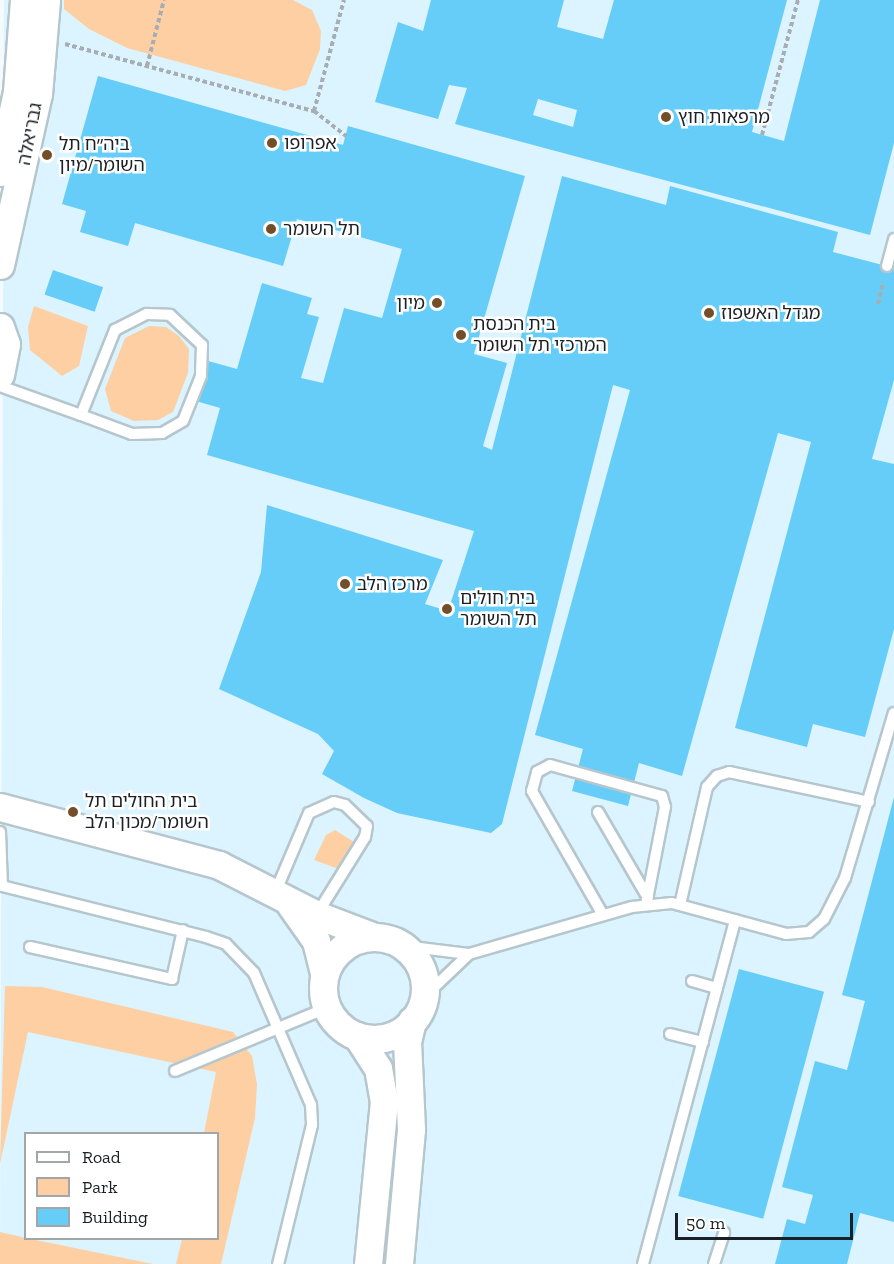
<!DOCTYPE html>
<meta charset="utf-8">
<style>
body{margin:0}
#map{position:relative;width:894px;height:1264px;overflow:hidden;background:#f4fafe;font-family:"Zilla Slab","Noto Sans Hebrew",serif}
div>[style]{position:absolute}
.built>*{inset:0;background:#dbf4ff}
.green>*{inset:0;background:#fecfa2}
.building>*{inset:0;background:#65cdf7;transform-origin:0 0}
.path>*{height:4px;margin-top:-2px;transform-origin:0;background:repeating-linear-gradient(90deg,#a7adb1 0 4.5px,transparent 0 7.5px)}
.roads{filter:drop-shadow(2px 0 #b6c6cd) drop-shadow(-2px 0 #b6c6cd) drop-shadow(0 2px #b6c6cd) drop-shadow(0 -2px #b6c6cd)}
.service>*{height:10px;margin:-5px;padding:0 5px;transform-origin:5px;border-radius:5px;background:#fff}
.tertiary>*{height:27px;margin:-13.5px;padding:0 13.5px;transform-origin:13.5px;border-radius:13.5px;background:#fff}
.tertiary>.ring{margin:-13.5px;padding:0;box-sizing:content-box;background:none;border:27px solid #fff;border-radius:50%}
.dots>*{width:16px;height:16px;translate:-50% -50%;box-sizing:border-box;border:3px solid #fff;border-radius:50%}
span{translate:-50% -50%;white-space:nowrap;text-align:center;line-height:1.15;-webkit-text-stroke:5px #fff;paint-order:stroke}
.poi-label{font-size:18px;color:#1a2023}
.left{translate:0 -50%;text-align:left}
.right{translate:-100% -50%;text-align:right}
.street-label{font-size:18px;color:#1a2023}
.legend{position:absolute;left:24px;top:1132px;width:195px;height:108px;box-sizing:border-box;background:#fff;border:2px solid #a3a6a7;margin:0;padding:8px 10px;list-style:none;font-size:18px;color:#1a2023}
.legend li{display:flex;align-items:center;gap:12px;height:30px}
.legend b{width:30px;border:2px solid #a3a6a7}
.scale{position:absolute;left:675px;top:1213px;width:178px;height:27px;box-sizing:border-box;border:3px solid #1a2023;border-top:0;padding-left:8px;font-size:18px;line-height:21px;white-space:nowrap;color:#1a2023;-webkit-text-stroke:4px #fff;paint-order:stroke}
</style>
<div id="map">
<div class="built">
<i style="clip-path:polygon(evenodd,4px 0,894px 0,894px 1264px,0 1264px,4px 0,26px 1134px,218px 1134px,218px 1238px,26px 1238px,26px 1134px)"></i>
</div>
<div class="green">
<i style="clip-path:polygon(64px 0,293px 0,312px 10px,321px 31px,320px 49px,306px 85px,285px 91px,127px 48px,89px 29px,64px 9px)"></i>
<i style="clip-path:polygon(34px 306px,88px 326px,79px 366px,62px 376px,30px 350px,28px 327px)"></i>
<i style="clip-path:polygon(149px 326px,166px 327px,179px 336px,189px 349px,188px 373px,173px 412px,158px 420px,134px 421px,111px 411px,105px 389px,125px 338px)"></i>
<i style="clip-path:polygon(335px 830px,354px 842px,347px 872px,314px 860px,326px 835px)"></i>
<i style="clip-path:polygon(5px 986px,42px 987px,233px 1032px,252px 1056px,257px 1084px,255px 1118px,221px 1264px,176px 1264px,182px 1239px,218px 1238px,218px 1134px,204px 1133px,216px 1072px,28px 1032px,0 1164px)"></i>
<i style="clip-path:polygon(0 1232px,26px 1238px,153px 1264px,0 1264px)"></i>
</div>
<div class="building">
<i style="clip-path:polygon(evenodd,431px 0,564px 0,557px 27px,603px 39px,614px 0,787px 0,752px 132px,784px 141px,820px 0,894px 0,894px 143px,870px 235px,455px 124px,467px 88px,449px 85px,438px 119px,375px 102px,398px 22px,423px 31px,431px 0,538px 99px,577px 110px,573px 127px,533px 115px,538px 99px)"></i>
<i style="clip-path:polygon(98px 76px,343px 145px,348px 126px,525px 176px,474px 354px,507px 363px,483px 446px,492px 450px,562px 176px,666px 205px,670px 186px,838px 232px,833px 252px,894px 268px,894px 380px,872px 459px,894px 464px,894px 629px,865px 737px,813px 724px,807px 747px,735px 728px,811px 442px,778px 433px,682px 776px,639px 763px,628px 806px,572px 791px,583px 749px,535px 735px,630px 390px,613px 385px,502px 824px,491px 833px,397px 813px,364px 798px,322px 774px,334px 751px,318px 734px,219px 689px,261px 572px,267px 505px,443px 560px,425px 604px,448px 611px,474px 531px,207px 455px,220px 408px,189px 399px,201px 359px,237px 369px,262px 283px,312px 298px,307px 314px,319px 317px,301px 378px,323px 383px,344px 308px,382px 318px,402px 249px,297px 219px,283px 266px,135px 223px,128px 246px,80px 232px,86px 211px,62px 204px)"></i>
<i style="left:53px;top:270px;width:53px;height:26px;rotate:19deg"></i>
<i style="clip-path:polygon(894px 797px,894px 1222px,860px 1213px,847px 1264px,775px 1264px,787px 1219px,805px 1224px,813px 1195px,782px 1187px,815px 1061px,847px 1070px,865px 1001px,842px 995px)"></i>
<i style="left:739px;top:969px;width:88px;height:235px;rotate:15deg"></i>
</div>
<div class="path">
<i style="left:65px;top:44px;width:258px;rotate:15.1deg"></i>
<i style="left:314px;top:111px;width:115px;rotate:-74.9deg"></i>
<i style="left:147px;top:66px;width:68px;rotate:-75.6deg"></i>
<i style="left:314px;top:111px;width:41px;rotate:38deg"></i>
<i style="left:762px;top:135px;width:140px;rotate:-75.1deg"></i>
<i style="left:878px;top:304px;width:23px;rotate:-77deg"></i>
</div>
<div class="roads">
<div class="service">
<i style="left:887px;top:266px;width:28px;rotate:-75deg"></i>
<i style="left:147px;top:314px;width:23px;rotate:2deg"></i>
<i style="left:170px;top:315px;width:44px;rotate:43.2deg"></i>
<i style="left:202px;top:345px;width:31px;rotate:92deg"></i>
<i style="left:201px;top:376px;width:48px;rotate:111.8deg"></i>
<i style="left:183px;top:421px;width:24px;rotate:150deg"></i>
<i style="left:162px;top:433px;width:30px;rotate:178deg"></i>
<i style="left:132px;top:434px;width:54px;rotate:-159.6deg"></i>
<i style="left:81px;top:415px;width:92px;rotate:-68.2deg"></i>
<i style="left:115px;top:330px;width:36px;rotate:-27deg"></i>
<i style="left:0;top:386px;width:86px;rotate:19.7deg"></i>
<i style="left:598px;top:812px;width:99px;rotate:59.8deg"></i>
<i style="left:0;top:832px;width:54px;rotate:87.9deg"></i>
<i style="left:2px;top:886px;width:210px;rotate:14deg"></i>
<i style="left:206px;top:937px;width:21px;rotate:19deg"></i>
<i style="left:226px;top:944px;width:40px;rotate:46deg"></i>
<i style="left:254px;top:973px;width:144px;rotate:66.6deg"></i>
<i style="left:311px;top:1105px;width:20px;rotate:87deg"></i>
<i style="left:312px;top:1125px;width:143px;rotate:103.7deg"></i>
<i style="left:275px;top:893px;width:87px;rotate:-67deg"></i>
<i style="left:309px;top:813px;width:27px;rotate:-24deg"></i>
<i style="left:334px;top:802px;width:11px;rotate:15deg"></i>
<i style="left:345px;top:805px;width:30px;rotate:44deg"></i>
<i style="left:367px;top:826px;width:11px;rotate:100deg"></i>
<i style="left:365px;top:837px;width:91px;rotate:121.9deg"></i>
<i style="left:680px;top:905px;width:121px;rotate:-77.1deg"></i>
<i style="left:707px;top:787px;width:15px;rotate:-48deg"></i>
<i style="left:717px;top:776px;width:13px;rotate:-18deg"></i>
<i style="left:729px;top:772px;width:143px;rotate:12.1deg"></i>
<i style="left:603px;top:915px;width:143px;rotate:-119.8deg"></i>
<i style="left:532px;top:791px;width:20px;rotate:-75deg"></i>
<i style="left:537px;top:772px;width:15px;rotate:-28deg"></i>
<i style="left:550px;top:765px;width:116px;rotate:15.5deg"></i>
<i style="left:662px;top:796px;width:11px;rotate:75deg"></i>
<i style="left:665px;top:807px;width:100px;rotate:101deg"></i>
<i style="left:404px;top:946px;width:65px;rotate:7deg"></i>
<i style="left:30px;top:947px;width:146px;rotate:12.7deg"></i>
<i style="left:172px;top:979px;width:50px;rotate:-77.3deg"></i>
<i style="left:692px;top:981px;width:26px;rotate:16deg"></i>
<i style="left:424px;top:997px;width:62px;rotate:-43.7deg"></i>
<i style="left:469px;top:954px;width:170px;rotate:-16.1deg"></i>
<i style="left:632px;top:907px;width:40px;rotate:-5.7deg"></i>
<i style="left:672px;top:903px;width:118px;rotate:15.2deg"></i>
<i style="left:786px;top:934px;width:23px;rotate:-5deg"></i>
<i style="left:809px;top:932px;width:20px;rotate:-41deg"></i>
<i style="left:824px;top:919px;width:46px;rotate:-62.9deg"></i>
<i style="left:845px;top:878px;width:172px;rotate:-73.5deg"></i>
<i style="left:670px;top:1034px;width:34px;rotate:14deg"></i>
<i style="left:175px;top:1071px;width:164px;rotate:-22.6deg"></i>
<i style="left:643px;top:1264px;width:356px;rotate:-75deg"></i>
<i style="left:714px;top:1264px;width:33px;rotate:-72deg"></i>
</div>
<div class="tertiary">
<i style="left:0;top:172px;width:83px;rotate:-78.1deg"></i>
<i style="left:17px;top:91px;width:91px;rotate:-85.6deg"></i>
<i style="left:0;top:265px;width:175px;rotate:-77.5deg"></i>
<i style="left:38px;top:94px;width:94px;rotate:-85.1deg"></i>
<i style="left:0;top:327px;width:18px;rotate:71deg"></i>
<i style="left:6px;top:344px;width:31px;rotate:101deg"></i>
<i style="left:0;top:807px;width:227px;rotate:14.8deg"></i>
<i style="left:219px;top:865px;width:110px;rotate:27deg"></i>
<i style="left:317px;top:915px;width:62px;rotate:20.8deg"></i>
<i style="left:290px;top:904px;width:45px;rotate:54.9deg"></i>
<i style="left:316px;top:941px;width:33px;rotate:76deg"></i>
<i class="ring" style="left:323px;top:937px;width:75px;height:75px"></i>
<i style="left:357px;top:1036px;width:38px;rotate:57deg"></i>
<i style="left:378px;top:1068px;width:34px;rotate:80deg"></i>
<i style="left:384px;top:1101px;width:164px;rotate:95.6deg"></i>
<i style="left:399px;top:1264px;width:136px;rotate:-84.9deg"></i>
<i style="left:411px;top:1129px;width:87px;rotate:-92.6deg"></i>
<i style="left:407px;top:1042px;width:22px;rotate:-77deg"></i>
</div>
</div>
<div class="dots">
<i style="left:666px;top:117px;background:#734f29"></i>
<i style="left:272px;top:143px;background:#734f29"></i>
<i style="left:47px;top:155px;background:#734f29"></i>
<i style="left:271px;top:229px;background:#734f29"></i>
<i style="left:437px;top:303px;background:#734f29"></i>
<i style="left:709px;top:313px;background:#734f29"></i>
<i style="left:461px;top:335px;background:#734f29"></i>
<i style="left:345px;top:584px;background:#734f29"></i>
<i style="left:447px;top:609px;background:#734f29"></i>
<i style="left:73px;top:812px;background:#734f29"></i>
</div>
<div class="poi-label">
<span class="left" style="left:678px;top:117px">מרפאות חוץ</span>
<span class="left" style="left:284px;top:143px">אפרופו</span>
<span class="left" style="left:59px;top:155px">ביה״ח תל<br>השומר/מיון</span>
<span class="left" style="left:283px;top:229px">תל השומר</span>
<span class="right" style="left:425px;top:303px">מיון</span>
<span class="left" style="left:721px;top:313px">מגדל האשפוז</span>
<span class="left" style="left:473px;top:335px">בית הכנסת<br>המרכזי תל השומר</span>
<span class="left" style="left:357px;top:584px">מרכז הלב</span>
<span class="left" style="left:460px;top:609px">בית חולים<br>תל השומר</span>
<span class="left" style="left:85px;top:812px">בית החולים תל<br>השומר/מכון הלב</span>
</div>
<div class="street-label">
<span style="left:30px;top:134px;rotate:-79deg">גבריאלה</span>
</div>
<ul class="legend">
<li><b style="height:8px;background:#fff"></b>Road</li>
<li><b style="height:16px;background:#fecfa2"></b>Park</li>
<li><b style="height:16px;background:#65cdf7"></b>Building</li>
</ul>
<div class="scale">50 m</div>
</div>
